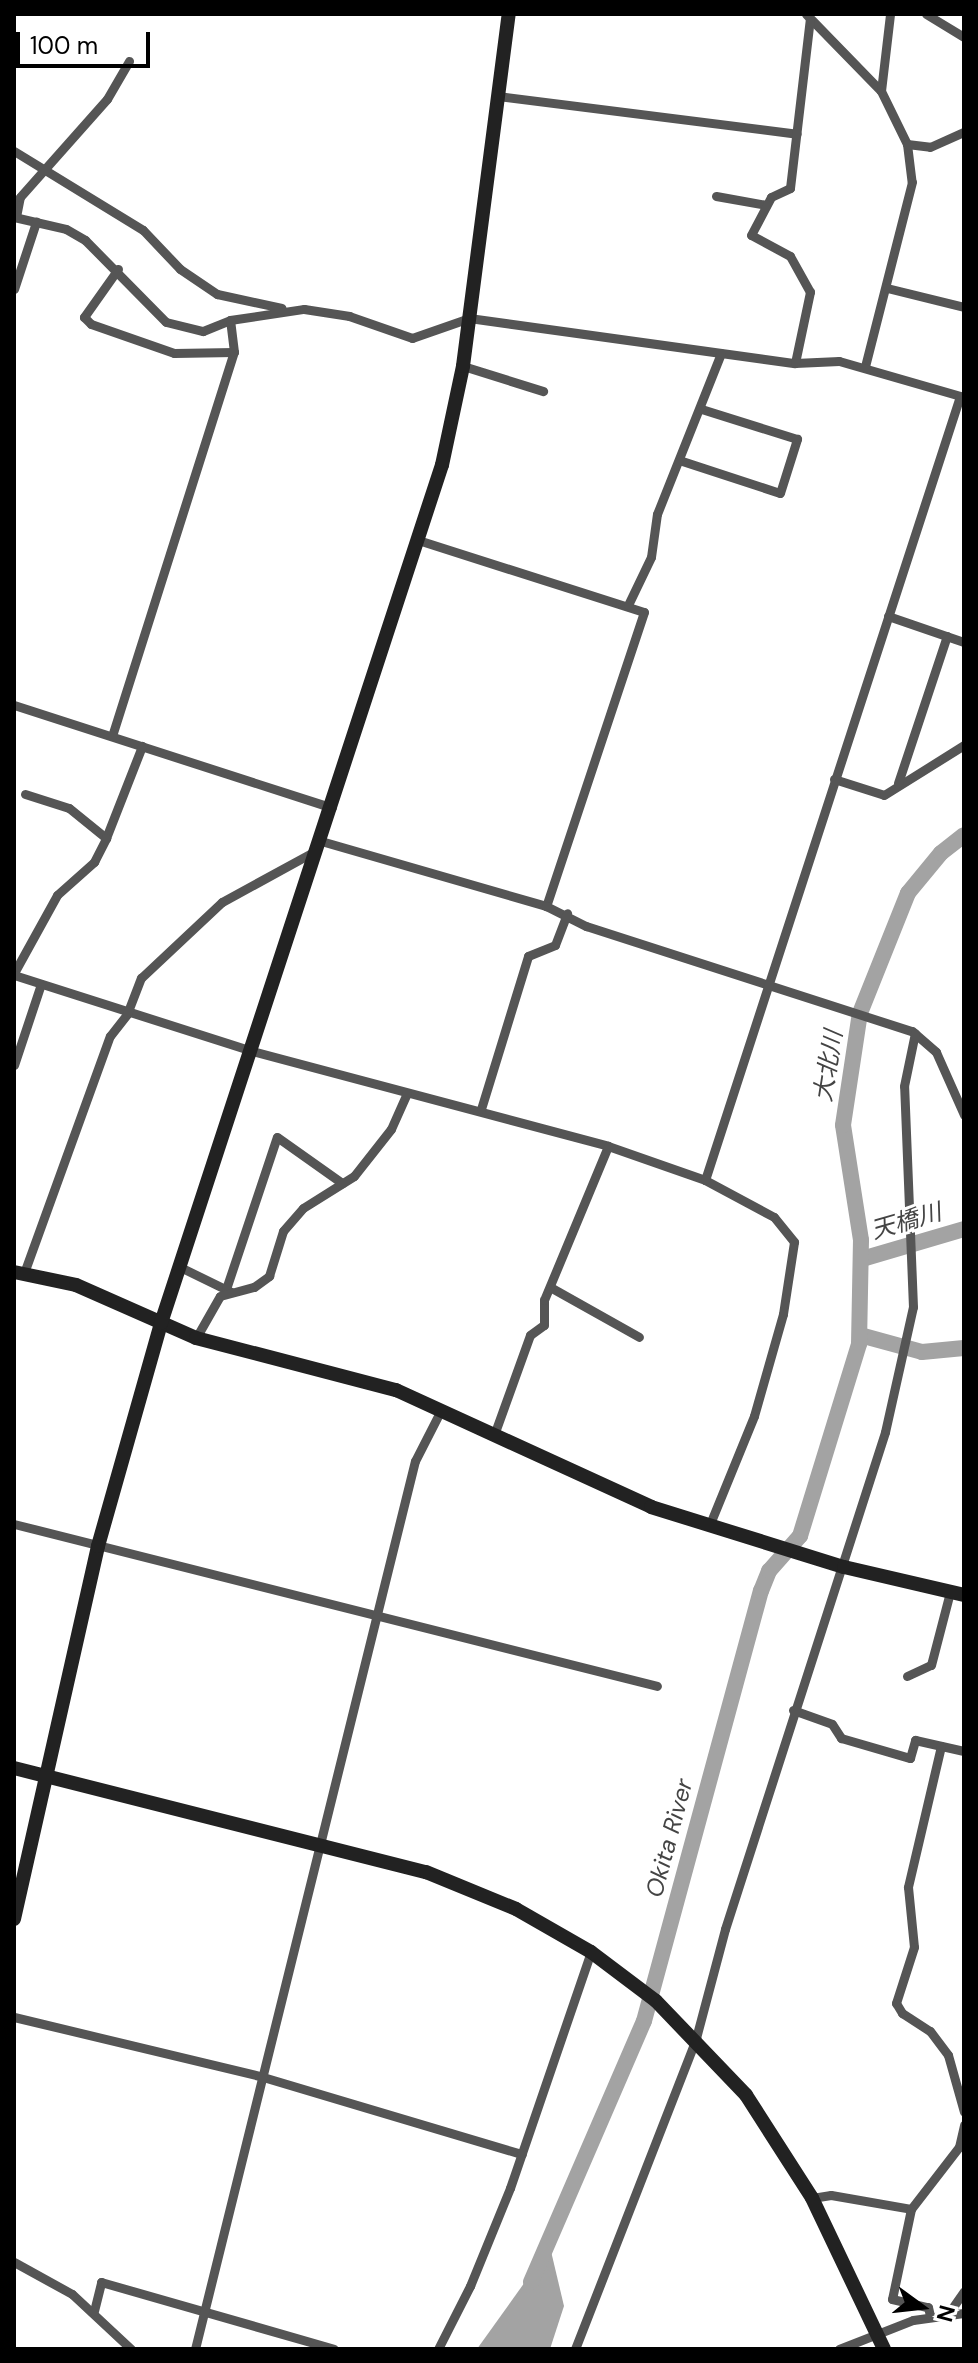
<!DOCTYPE html>
<meta charset="utf-8">
<style>
body{margin:0}
#map{position:relative;width:978px;height:2363px;overflow:hidden;background:#fff;font-family:"DM Sans","Noto Sans JP",sans-serif}
div>[style]{position:absolute}
.water>*{inset:0;background:#a3a3a3}
.river>*{height:16px;margin:-8px;padding:0 8px;transform-origin:8px;border-radius:8px;background:#a3a3a3}
.street>*{height:9px;margin:-4.5px;padding:0 4.5px;transform-origin:4.5px;border-radius:4.5px;background:#555}
.secondary>*{height:14px;margin:-7px;padding:0 7px;transform-origin:7px;border-radius:7px;background:#222}
span{translate:-50% -50%;white-space:nowrap;text-align:center;line-height:1.15;-webkit-text-stroke:6px #fff;paint-order:stroke}
.water-label{font-size:24px;color:#444;font-style:italic}
.frame{position:absolute;inset:0;border:16px solid #000;pointer-events:none}
.north{position:absolute;left:882px;top:2267px;width:80px;height:80px;-webkit-text-stroke:6px #fff;paint-order:stroke;rotate:105deg;font-size:22px;font-weight:700;line-height:32px;text-align:center;color:#000}
.north::after{content:'';display:block;margin:auto;width:28px;height:36px;background:#000;clip-path:polygon(50% 0,100% 100%,50% 72%,0 100%)}
.scale{position:absolute;left:16px;top:32px;width:134px;height:36px;box-sizing:border-box;border:4px solid #000;border-top:0;padding-left:10px;font-size:24px;line-height:28px;white-space:nowrap;color:#000;-webkit-text-stroke:6px #fff;paint-order:stroke}
</style>
<div id="map">
<div class="water">
<i style="clip-path:polygon(550px 2247px,564px 2306px,550px 2349px,477px 2349px)"></i>
</div>
<div class="river">
<i style="left:862px;top:1259px;width:106px;rotate:-16.4deg"></i>
<i style="left:860px;top:1335px;width:64px;rotate:15.3deg"></i>
<i style="left:922px;top:1352px;width:42px;rotate:-5.4deg"></i>
<i style="left:531px;top:2282px;width:284px;rotate:-66.6deg"></i>
<i style="left:644px;top:2021px;width:446px;rotate:-74.8deg"></i>
<i style="left:761px;top:1591px;width:22px;rotate:-68deg"></i>
<i style="left:769px;top:1571px;width:47px;rotate:-48.5deg"></i>
<i style="left:800px;top:1536px;width:201px;rotate:-72.9deg"></i>
<i style="left:859px;top:1344px;width:104px;rotate:-88.9deg"></i>
<i style="left:861px;top:1240px;width:116px;rotate:-98.9deg"></i>
<i style="left:843px;top:1125px;width:113px;rotate:-81.4deg"></i>
<i style="left:860px;top:1013px;width:129px;rotate:-68.2deg"></i>
<i style="left:908px;top:893px;width:52px;rotate:-50.5deg"></i>
<i style="left:941px;top:853px;width:29px;rotate:-38deg"></i>
</div>
<div class="street">
<i style="left:806px;top:14px;width:107px;rotate:45.8deg"></i>
<i style="left:881px;top:91px;width:59px;rotate:63.9deg"></i>
<i style="left:907px;top:144px;width:38px;rotate:83deg"></i>
<i style="left:912px;top:182px;width:191px;rotate:104.3deg"></i>
<i style="left:926px;top:14px;width:44px;rotate:31.2deg"></i>
<i style="left:881px;top:91px;width:78px;rotate:-83.3deg"></i>
<i style="left:498px;top:96px;width:301px;rotate:7.2deg"></i>
<i style="left:907px;top:144px;width:23px;rotate:7deg"></i>
<i style="left:930px;top:147px;width:37px;rotate:-24deg"></i>
<i style="left:14px;top:151px;width:151px;rotate:31.5deg"></i>
<i style="left:143px;top:230px;width:54px;rotate:46.5deg"></i>
<i style="left:180px;top:269px;width:45px;rotate:34deg"></i>
<i style="left:217px;top:294px;width:66px;rotate:12.2deg"></i>
<i style="left:716px;top:196px;width:51px;rotate:10.2deg"></i>
<i style="left:14px;top:217px;width:53px;rotate:13deg"></i>
<i style="left:66px;top:229px;width:22px;rotate:30deg"></i>
<i style="left:85px;top:240px;width:115px;rotate:45.4deg"></i>
<i style="left:166px;top:322px;width:38px;rotate:14deg"></i>
<i style="left:203px;top:331px;width:29px;rotate:-22deg"></i>
<i style="left:230px;top:320px;width:75px;rotate:-8.5deg"></i>
<i style="left:304px;top:309px;width:46px;rotate:8.8deg"></i>
<i style="left:349px;top:316px;width:67px;rotate:19.2deg"></i>
<i style="left:412px;top:338px;width:60px;rotate:-19.3deg"></i>
<i style="left:469px;top:318px;width:329px;rotate:7.9deg"></i>
<i style="left:795px;top:363px;width:44px;rotate:-2.6deg"></i>
<i style="left:839px;top:361px;width:130px;rotate:16.1deg"></i>
<i style="left:16px;top:217px;width:20px;rotate:-79deg"></i>
<i style="left:20px;top:197px;width:131px;rotate:-48.4deg"></i>
<i style="left:107px;top:99px;width:44px;rotate:-59.9deg"></i>
<i style="left:118px;top:269px;width:59px;rotate:125.3deg"></i>
<i style="left:84px;top:317px;width:10px;rotate:45deg"></i>
<i style="left:91px;top:324px;width:88px;rotate:19.3deg"></i>
<i style="left:174px;top:353px;width:60px;rotate:-1deg"></i>
<i style="left:887px;top:288px;width:79px;rotate:13.9deg"></i>
<i style="left:14px;top:289px;width:71px;rotate:-71.8deg"></i>
<i style="left:795px;top:363px;width:73px;rotate:-78.1deg"></i>
<i style="left:810px;top:292px;width:41px;rotate:-119.1deg"></i>
<i style="left:790px;top:256px;width:44px;rotate:-151.7deg"></i>
<i style="left:751px;top:235px;width:43px;rotate:-62.2deg"></i>
<i style="left:771px;top:197px;width:21px;rotate:-25deg"></i>
<i style="left:790px;top:188px;width:170px;rotate:-83.3deg"></i>
<i style="left:463px;top:366px;width:84px;rotate:17.4deg"></i>
<i style="left:679px;top:460px;width:106px;rotate:18.1deg"></i>
<i style="left:780px;top:493px;width:57px;rotate:-72.5deg"></i>
<i style="left:797px;top:439px;width:101px;rotate:-162.6deg"></i>
<i style="left:418px;top:540px;width:237px;rotate:17.7deg"></i>
<i style="left:644px;top:612px;width:310px;rotate:108.4deg"></i>
<i style="left:628px;top:605px;width:53px;rotate:-64.4deg"></i>
<i style="left:651px;top:557px;width:43px;rotate:-82.1deg"></i>
<i style="left:657px;top:514px;width:173px;rotate:-68.3deg"></i>
<i style="left:888px;top:616px;width:80px;rotate:18.9deg"></i>
<i style="left:14px;top:705px;width:334px;rotate:17.9deg"></i>
<i style="left:112px;top:736px;width:403px;rotate:-72.4deg"></i>
<i style="left:234px;top:352px;width:32px;rotate:-97deg"></i>
<i style="left:834px;top:779px;width:52px;rotate:17.7deg"></i>
<i style="left:884px;top:795px;width:94px;rotate:-32deg"></i>
<i style="left:898px;top:783px;width:155px;rotate:-71.6deg"></i>
<i style="left:25px;top:794px;width:46px;rotate:17.7deg"></i>
<i style="left:69px;top:808px;width:48px;rotate:39deg"></i>
<i style="left:106px;top:838px;width:99px;rotate:-68.6deg"></i>
<i style="left:321px;top:841px;width:234px;rotate:16.1deg"></i>
<i style="left:546px;top:906px;width:45px;rotate:26.6deg"></i>
<i style="left:586px;top:926px;width:342px;rotate:17.9deg"></i>
<i style="left:912px;top:1031px;width:32px;rotate:41deg"></i>
<i style="left:936px;top:1052px;width:69px;rotate:66deg"></i>
<i style="left:14px;top:973px;width:89px;rotate:-61.1deg"></i>
<i style="left:57px;top:895px;width:50px;rotate:-41.7deg"></i>
<i style="left:94px;top:862px;width:27px;rotate:-63deg"></i>
<i style="left:14px;top:975px;width:250px;rotate:17.7deg"></i>
<i style="left:252px;top:1051px;width:368px;rotate:14.9deg"></i>
<i style="left:608px;top:1146px;width:103px;rotate:19.3deg"></i>
<i style="left:705px;top:1180px;width:78px;rotate:28.2deg"></i>
<i style="left:774px;top:1217px;width:32px;rotate:51deg"></i>
<i style="left:794px;top:1242px;width:73px;rotate:98.7deg"></i>
<i style="left:783px;top:1314px;width:106px;rotate:105.9deg"></i>
<i style="left:754px;top:1416px;width:117px;rotate:112.2deg"></i>
<i style="left:14px;top:1065px;width:85px;rotate:-71.6deg"></i>
<i style="left:481px;top:1109px;width:160px;rotate:-72.9deg"></i>
<i style="left:528px;top:956px;width:29px;rotate:-22deg"></i>
<i style="left:555px;top:945px;width:34px;rotate:-69deg"></i>
<i style="left:705px;top:1180px;width:824px;rotate:-71.98deg"></i>
<i style="left:180px;top:1267px;width:57px;rotate:26.1deg"></i>
<i style="left:24px;top:1273px;width:252px;rotate:-70.1deg"></i>
<i style="left:110px;top:1036px;width:28px;rotate:-52deg"></i>
<i style="left:127px;top:1014px;width:39px;rotate:-69deg"></i>
<i style="left:141px;top:978px;width:111px;rotate:-43.2deg"></i>
<i style="left:222px;top:902px;width:106px;rotate:-28.7deg"></i>
<i style="left:550px;top:1287px;width:102px;rotate:29.3deg"></i>
<i style="left:226px;top:1289px;width:160px;rotate:-71.5deg"></i>
<i style="left:277px;top:1137px;width:80px;rotate:35.3deg"></i>
<i style="left:196px;top:1338px;width:48px;rotate:-60.3deg"></i>
<i style="left:220px;top:1296px;width:35px;rotate:-15deg"></i>
<i style="left:254px;top:1287px;width:19px;rotate:-36deg"></i>
<i style="left:269px;top:1276px;width:47px;rotate:-72.7deg"></i>
<i style="left:283px;top:1231px;width:30px;rotate:-49deg"></i>
<i style="left:303px;top:1208px;width:60px;rotate:-32.1deg"></i>
<i style="left:354px;top:1176px;width:60px;rotate:-51.8deg"></i>
<i style="left:391px;top:1129px;width:39px;rotate:-66deg"></i>
<i style="left:494px;top:1435px;width:106px;rotate:-70.2deg"></i>
<i style="left:530px;top:1335px;width:17px;rotate:-36deg"></i>
<i style="left:544px;top:1325px;width:25px;rotate:-90deg"></i>
<i style="left:544px;top:1300px;width:167px;rotate:-67.4deg"></i>
<i style="left:14px;top:1524px;width:663px;rotate:14.14deg"></i>
<i style="left:907px;top:1676px;width:26px;rotate:-25deg"></i>
<i style="left:931px;top:1665px;width:75px;rotate:-75.4deg"></i>
<i style="left:793px;top:1710px;width:41px;rotate:19.7deg"></i>
<i style="left:832px;top:1724px;width:17px;rotate:57deg"></i>
<i style="left:841px;top:1738px;width:72px;rotate:16.2deg"></i>
<i style="left:910px;top:1758px;width:19px;rotate:-74deg"></i>
<i style="left:915px;top:1740px;width:50px;rotate:12.7deg"></i>
<i style="left:941px;top:1746px;width:145px;rotate:103.2deg"></i>
<i style="left:908px;top:1887px;width:60px;rotate:84.3deg"></i>
<i style="left:914px;top:1947px;width:59px;rotate:107.8deg"></i>
<i style="left:896px;top:2003px;width:12px;rotate:59deg"></i>
<i style="left:902px;top:2013px;width:33px;rotate:33deg"></i>
<i style="left:930px;top:2031px;width:30px;rotate:53deg"></i>
<i style="left:948px;top:2055px;width:59px;rotate:74.3deg"></i>
<i style="left:14px;top:2017px;width:256px;rotate:13.5deg"></i>
<i style="left:263px;top:2077px;width:270px;rotate:16.6deg"></i>
<i style="left:812px;top:2198px;width:19px;rotate:-9deg"></i>
<i style="left:831px;top:2195px;width:81px;rotate:9.9deg"></i>
<i style="left:911px;top:2209px;width:78px;rotate:-52.3deg"></i>
<i style="left:959px;top:2147px;width:23px;rotate:-77deg"></i>
<i style="left:911px;top:2209px;width:92px;rotate:101.9deg"></i>
<i style="left:892px;top:2299px;width:37px;rotate:13deg"></i>
<i style="left:928px;top:2307px;width:9px;rotate:77deg"></i>
<i style="left:14px;top:2262px;width:66px;rotate:28.9deg"></i>
<i style="left:72px;top:2294px;width:81px;rotate:43deg"></i>
<i style="left:94px;top:2311px;width:30px;rotate:-76deg"></i>
<i style="left:101px;top:2282px;width:242px;rotate:16deg"></i>
<i style="left:948px;top:2314px;width:28px;rotate:-55deg"></i>
<i style="left:195px;top:2349px;width:915px;rotate:-76.09deg"></i>
<i style="left:415px;top:1461px;width:57px;rotate:-63deg"></i>
<i style="left:438px;top:2349px;width:71px;rotate:-63.1deg"></i>
<i style="left:470px;top:2286px;width:106px;rotate:-67.8deg"></i>
<i style="left:510px;top:2188px;width:250px;rotate:-71.1deg"></i>
<i style="left:575px;top:2349px;width:334px;rotate:-68.7deg"></i>
<i style="left:696px;top:2038px;width:113px;rotate:-75.1deg"></i>
<i style="left:725px;top:1929px;width:522px;rotate:-72.15deg"></i>
<i style="left:885px;top:1432px;width:128px;rotate:-77.4deg"></i>
<i style="left:913px;top:1307px;width:221px;rotate:-92.3deg"></i>
<i style="left:904px;top:1086px;width:54px;rotate:-78.3deg"></i>
<i style="left:839px;top:2349px;width:79px;rotate:-21.4deg"></i>
<i style="left:913px;top:2320px;width:51px;rotate:-7.8deg"></i>
</div>
<div class="secondary">
<i style="left:14px;top:1272px;width:63px;rotate:11.8deg"></i>
<i style="left:76px;top:1285px;width:131px;rotate:23.8deg"></i>
<i style="left:196px;top:1338px;width:207px;rotate:14.6deg"></i>
<i style="left:396px;top:1390px;width:281px;rotate:24.6deg"></i>
<i style="left:651px;top:1507px;width:202px;rotate:17.3deg"></i>
<i style="left:844px;top:1567px;width:123px;rotate:13.1deg"></i>
<i style="left:14px;top:1768px;width:425px;rotate:14.2deg"></i>
<i style="left:426px;top:1872px;width:97px;rotate:22.3deg"></i>
<i style="left:516px;top:1909px;width:86px;rotate:29.8deg"></i>
<i style="left:591px;top:1952px;width:81px;rotate:37deg"></i>
<i style="left:656px;top:2001px;width:130px;rotate:46.2deg"></i>
<i style="left:746px;top:2095px;width:122px;rotate:57.3deg"></i>
<i style="left:812px;top:2198px;width:167px;rotate:64.5deg"></i>
<i style="left:14px;top:1919px;width:382px;rotate:-77.3deg"></i>
<i style="left:98px;top:1546px;width:232px;rotate:-74.2deg"></i>
<i style="left:161px;top:1323px;width:903px;rotate:-71.87deg"></i>
<i style="left:442px;top:465px;width:101px;rotate:-78deg"></i>
<i style="left:463px;top:366px;width:355px;rotate:-82.6deg"></i>
</div>
<div class="water-label">
<span style="left:828px;top:1066px;rotate:-81deg">大北川</span>
<span style="left:906px;top:1221px;rotate:-16deg">天橋川</span>
<span style="left:669px;top:1838px;rotate:-75deg">Okita River</span>
</div>
<div class="frame"></div>
<div class="north">N</div>
<div class="scale">100 m</div>
</div>
